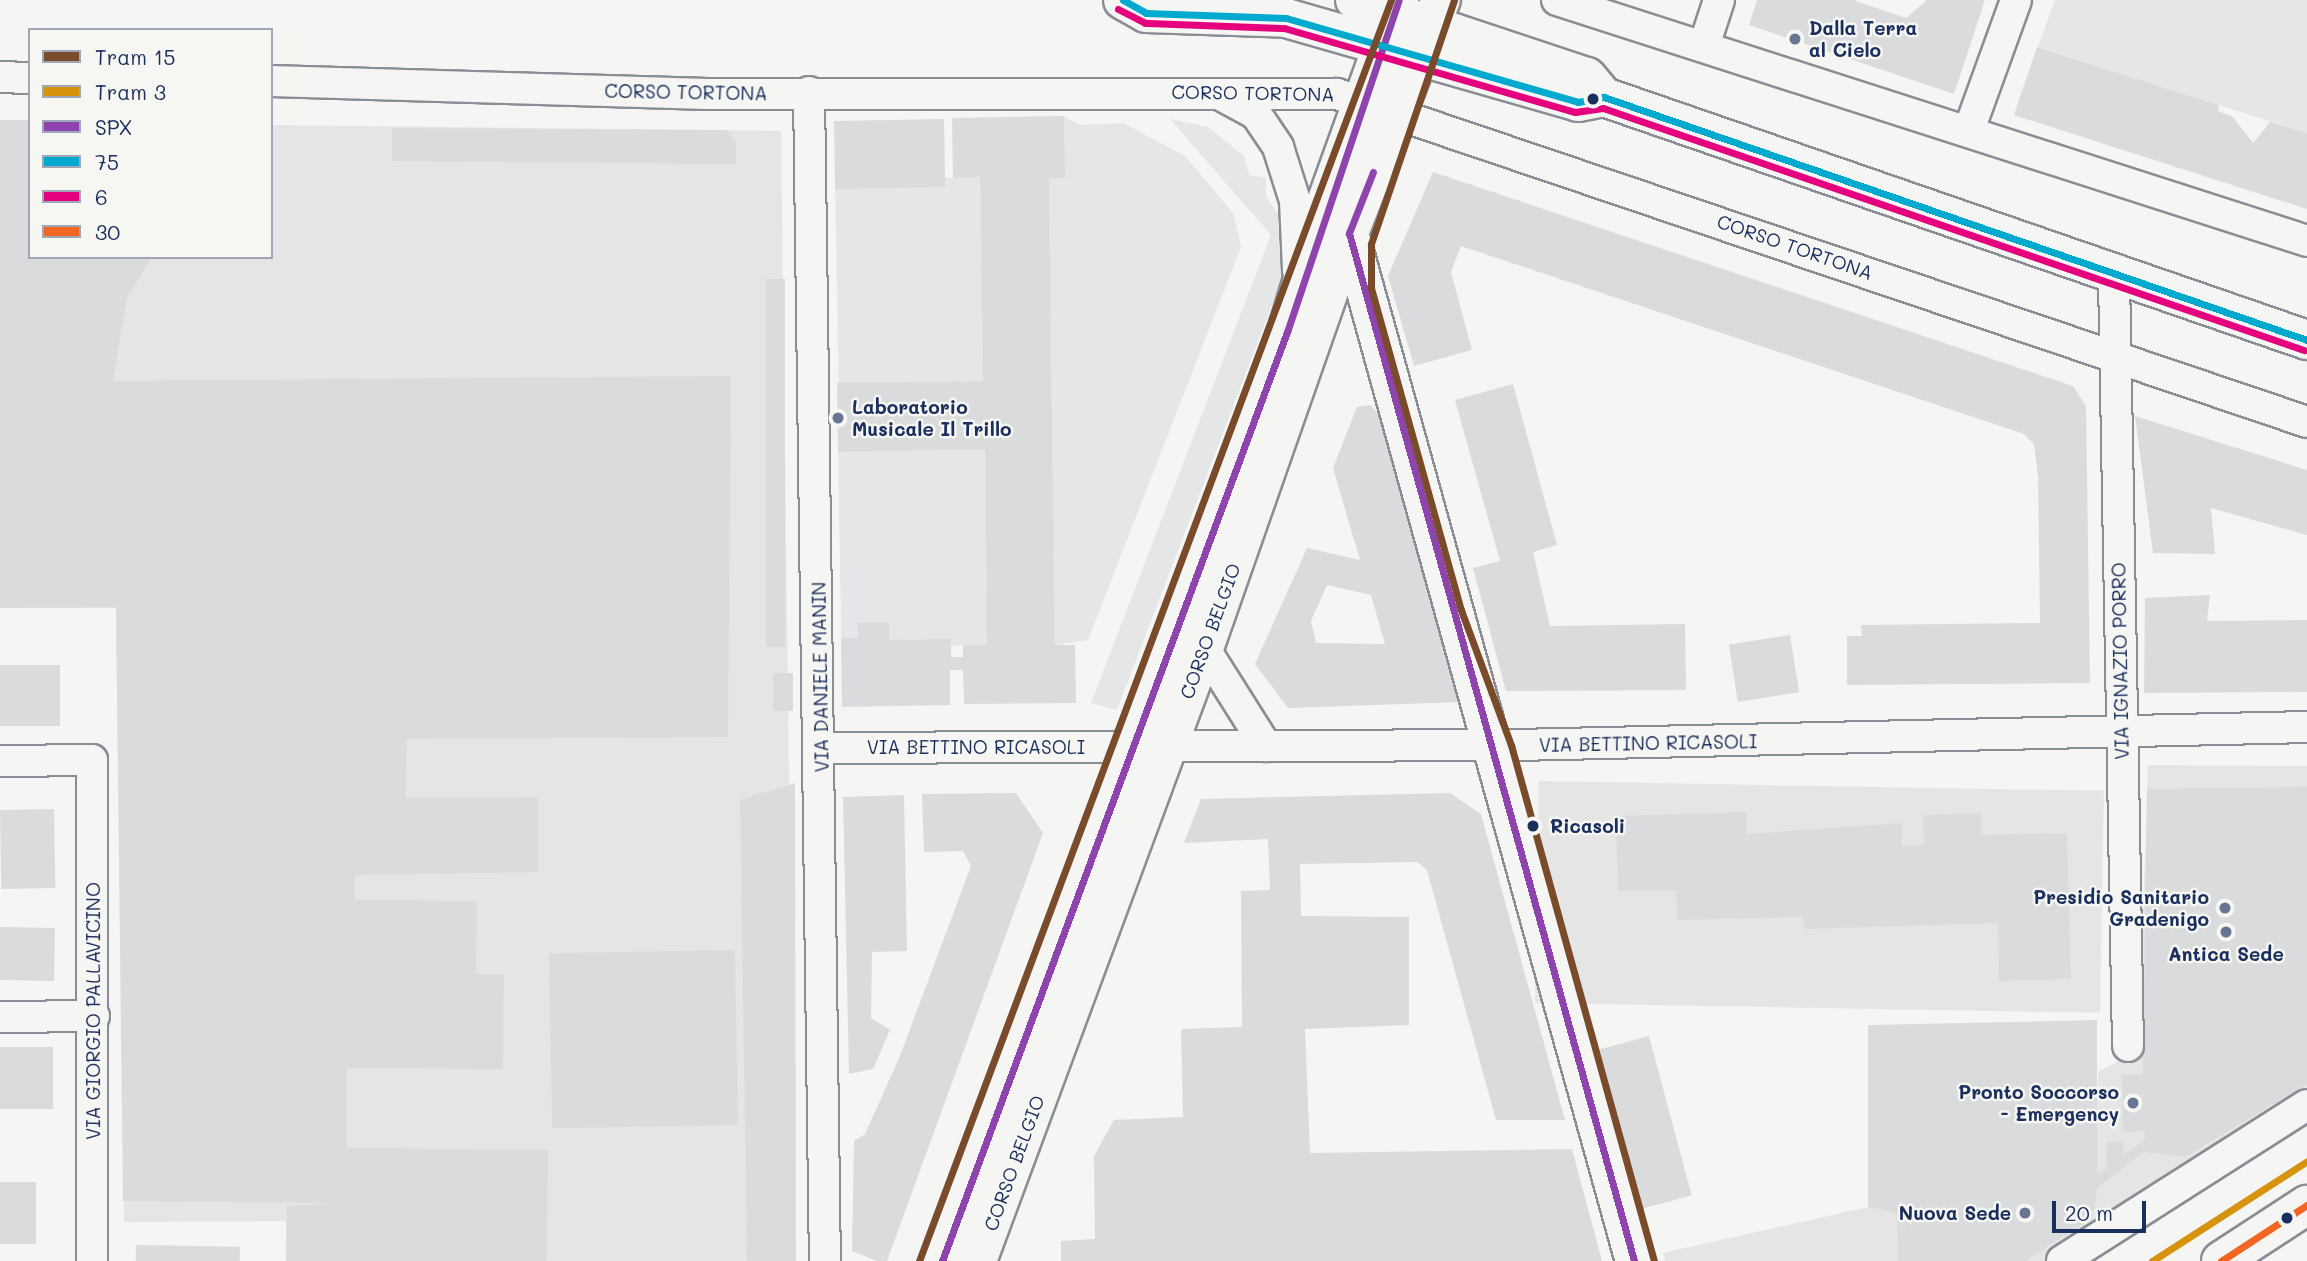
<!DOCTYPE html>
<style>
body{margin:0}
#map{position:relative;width:2307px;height:1261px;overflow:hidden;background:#f5f5f3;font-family:Mali,sans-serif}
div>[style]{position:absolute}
.built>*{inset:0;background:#e5e5e6;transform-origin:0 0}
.green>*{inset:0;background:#e4e6e7;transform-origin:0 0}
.building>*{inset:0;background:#dadbdc;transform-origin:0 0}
.roads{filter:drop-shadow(2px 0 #898d95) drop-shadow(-2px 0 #898d95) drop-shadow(0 2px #898d95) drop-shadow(0 -2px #898d95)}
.minor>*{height:30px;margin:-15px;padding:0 15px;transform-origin:15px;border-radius:15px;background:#f5f5f3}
.tertiary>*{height:37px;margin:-18.5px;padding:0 18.5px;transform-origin:18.5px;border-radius:18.5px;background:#f5f5f3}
.secondary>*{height:38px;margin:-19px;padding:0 19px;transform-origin:19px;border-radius:19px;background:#f5f5f3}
.primary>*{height:38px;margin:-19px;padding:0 19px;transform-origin:19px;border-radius:19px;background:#f5f5f3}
.bus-1>*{height:7px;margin:-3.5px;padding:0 3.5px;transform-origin:3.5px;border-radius:3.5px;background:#8e44ad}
.bus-2>*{height:7px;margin:-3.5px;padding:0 3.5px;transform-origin:3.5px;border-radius:3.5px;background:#00a9ce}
.bus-3>*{height:7px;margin:-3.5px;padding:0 3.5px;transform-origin:3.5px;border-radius:3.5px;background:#e5007d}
.bus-4>*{height:7px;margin:-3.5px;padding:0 3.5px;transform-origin:3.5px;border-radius:3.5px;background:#f26522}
.tram-1>*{height:7px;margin:-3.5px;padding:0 3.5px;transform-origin:3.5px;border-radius:3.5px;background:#7a4b2a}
.tram-2>*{height:7px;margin:-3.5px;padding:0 3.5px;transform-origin:3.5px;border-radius:3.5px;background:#d6940e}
.dots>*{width:19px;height:19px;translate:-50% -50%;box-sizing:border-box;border:4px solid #f6f6f2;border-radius:50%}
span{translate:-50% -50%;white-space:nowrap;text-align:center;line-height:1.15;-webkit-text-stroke:5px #f6f6f2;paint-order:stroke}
.poi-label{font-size:19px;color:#1b2f5e;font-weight:700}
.left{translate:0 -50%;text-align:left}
.right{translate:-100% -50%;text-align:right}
.street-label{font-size:19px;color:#1b2f5e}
.stop-label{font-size:19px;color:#1b2f5e;font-weight:700}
.legend{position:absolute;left:28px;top:28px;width:245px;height:231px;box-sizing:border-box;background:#f6f6f2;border:2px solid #9ea6b7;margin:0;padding:9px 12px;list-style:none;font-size:21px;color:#1b2f5e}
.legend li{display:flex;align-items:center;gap:14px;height:35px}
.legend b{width:35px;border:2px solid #9ea6b7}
.scale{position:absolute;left:2052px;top:1201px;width:94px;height:32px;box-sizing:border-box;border:4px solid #1b2f5e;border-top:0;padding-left:9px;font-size:21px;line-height:24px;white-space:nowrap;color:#1b2f5e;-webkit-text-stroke:5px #f6f6f2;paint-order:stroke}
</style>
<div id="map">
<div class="built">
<i style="clip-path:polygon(0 120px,30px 120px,30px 257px,271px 257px,271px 125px,781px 131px,795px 1261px,286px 1261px,286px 1221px,124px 1222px,116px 608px,0 608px)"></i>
<i style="clip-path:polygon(2148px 765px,2307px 766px,2307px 1095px,2050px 1261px,1665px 1261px,1663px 1253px,1868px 1207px,1897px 1214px,2096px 1163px,2098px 1072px,2139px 1049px)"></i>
<i style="left:1539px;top:781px;width:565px;height:222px;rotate:1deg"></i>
</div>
<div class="green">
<i style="clip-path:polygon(2055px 0,2307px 0,2307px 133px,2038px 47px)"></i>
<i style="clip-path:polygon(1064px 116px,1080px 125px,1123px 123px,1185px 156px,1234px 214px,1241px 247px,1088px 640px,1055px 645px,1049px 178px,1064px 178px)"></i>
<i style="clip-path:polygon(1170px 119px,1208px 127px,1244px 156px,1249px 175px,1266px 178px,1266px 196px,1286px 226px,1278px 243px,1290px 258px,1117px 710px,1091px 703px,1271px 235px)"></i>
<i style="left:980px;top:177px;width:204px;height:145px;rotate:89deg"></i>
<i style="left:985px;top:449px;width:196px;height:147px;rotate:89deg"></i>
</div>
<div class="building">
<i style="clip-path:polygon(1757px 0,1853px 0,1906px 18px,1927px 0,1985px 0,1954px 94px,1749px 25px)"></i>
<i style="clip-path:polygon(2037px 47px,2219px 105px,2218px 111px,2233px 117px,2253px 143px,2270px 122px,2307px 133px,2307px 209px,2014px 115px)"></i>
<i style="clip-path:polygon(1064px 116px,1065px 178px,1049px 178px,1055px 645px,1075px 645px,1076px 703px,964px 704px,963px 670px,950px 670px,950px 705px,842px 707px,841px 638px,858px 638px,857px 623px,889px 623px,889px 640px,951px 639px,951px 657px,963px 657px,963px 645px,987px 645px,985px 449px,838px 452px,837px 383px,983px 381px,980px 177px,953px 178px,952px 118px)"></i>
<i style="left:944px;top:119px;width:68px;height:110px;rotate:89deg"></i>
<i style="clip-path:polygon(0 120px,30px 120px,30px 257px,152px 257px,127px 298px,113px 381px,731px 376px,728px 737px,407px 739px,406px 798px,538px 797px,538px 872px,355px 875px,355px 900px,477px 901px,476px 974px,504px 974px,503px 1069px,347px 1068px,347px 1148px,548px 1150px,547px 1261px,286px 1261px,287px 1206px,337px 1203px,123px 1201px,116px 607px,0 608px)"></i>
<i style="clip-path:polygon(392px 128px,727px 130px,736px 142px,736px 164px,392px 161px)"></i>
<i style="clip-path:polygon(1433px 172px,2073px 386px,2086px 406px,2090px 683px,1847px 685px,1847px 636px,1862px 636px,1861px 625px,2040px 623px,2038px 476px,2034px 444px,2024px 434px,1461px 246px,1451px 272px,1472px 350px,1414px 366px,1388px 276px)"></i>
<i style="left:766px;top:279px;width:19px;height:368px"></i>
<i style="clip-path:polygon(1513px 384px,1557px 545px,1533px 552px,1550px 626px,1685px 624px,1686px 690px,1506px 691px,1473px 568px,1500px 561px,1455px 400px)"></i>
<i style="clip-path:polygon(evenodd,1371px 405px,1384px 423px,1462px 702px,1288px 708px,1255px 664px,1307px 548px,1360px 560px,1333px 468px,1357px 407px,1371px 405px,1327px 585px,1371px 595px,1385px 644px,1316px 643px,1311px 621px,1327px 585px)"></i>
<i style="clip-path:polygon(2135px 416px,2307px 470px,2307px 535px,2211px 508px,2215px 554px,2153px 553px)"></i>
<i style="clip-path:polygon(2210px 595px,2207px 621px,2307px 620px,2307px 692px,2144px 693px,2145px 598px)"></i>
<i style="left:1790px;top:635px;width:58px;height:62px;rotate:81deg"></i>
<i style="left:60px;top:665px;width:61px;height:60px;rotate:90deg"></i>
<i style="left:773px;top:673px;width:20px;height:38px"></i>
<i style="clip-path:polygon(795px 783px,796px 1261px,747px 1261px,740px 800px)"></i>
<i style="clip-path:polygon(2307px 787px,2307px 1084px,2185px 1157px,2144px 1152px,2097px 1188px,2095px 1208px,2083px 1224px,2025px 1261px,1898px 1261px,1897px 1214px,1868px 1207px,1868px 1025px,2097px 1020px,2097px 1175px,2107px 1168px,2106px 1142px,2123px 1141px,2124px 1155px,2145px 1139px,2144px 1131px,2123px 1132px,2122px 1075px,2143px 1074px,2147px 789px)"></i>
<i style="clip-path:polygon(1016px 793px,1043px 833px,887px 1261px,877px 1261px,852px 1251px,854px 1141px,865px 1134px,900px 1056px,971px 866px,963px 851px,924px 852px,922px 794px)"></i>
<i style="clip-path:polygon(1450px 793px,1481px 814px,1565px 1120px,1496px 1120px,1427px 870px,1417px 862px,1300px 864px,1301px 916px,1409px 917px,1409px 1025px,1305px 1029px,1310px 1153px,1572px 1149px,1602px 1261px,1061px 1261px,1061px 1241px,1095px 1239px,1094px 1156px,1114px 1120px,1183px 1117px,1181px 1029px,1242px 1027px,1241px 891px,1270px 890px,1268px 839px,1184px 843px,1201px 799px)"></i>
<i style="clip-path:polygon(904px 795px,907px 951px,872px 952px,871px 1018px,890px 1030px,873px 1069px,849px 1074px,843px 797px)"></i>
<i style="left:54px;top:809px;width:79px;height:54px;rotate:89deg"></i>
<i style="clip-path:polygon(1747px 812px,1747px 834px,1902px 823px,1902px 846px,1924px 845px,1923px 815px,1981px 813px,1982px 835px,2067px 833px,2071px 979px,1999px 981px,1998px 923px,1804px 929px,1803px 917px,1677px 920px,1676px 890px,1618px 891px,1616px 816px)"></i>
<i style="left:0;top:927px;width:55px;height:53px;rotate:1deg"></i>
<i style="left:735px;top:950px;width:175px;height:186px;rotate:89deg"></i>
<i style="left:1649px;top:1036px;width:165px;height:51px;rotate:75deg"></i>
<i style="left:0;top:1047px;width:53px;height:62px"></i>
<i style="left:0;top:1182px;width:36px;height:62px"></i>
<i style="left:136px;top:1245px;width:104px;height:16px;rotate:1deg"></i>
</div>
<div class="roads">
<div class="minor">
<i style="left:1557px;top:0;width:788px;rotate:17.81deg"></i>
<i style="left:1704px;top:46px;width:48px;rotate:-71.9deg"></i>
<i style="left:0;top:77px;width:30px;rotate:2deg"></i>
<i style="left:271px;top:81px;width:437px;rotate:1.7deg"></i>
<i style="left:708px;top:94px;width:629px"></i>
<i style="left:1337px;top:94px;width:1024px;rotate:18.68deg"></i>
<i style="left:809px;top:92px;width:1169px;rotate:89.22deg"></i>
<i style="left:1219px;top:94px;width:42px;rotate:28.4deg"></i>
<i style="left:1256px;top:114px;width:40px;rotate:56deg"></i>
<i style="left:1278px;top:147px;width:57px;rotate:72.5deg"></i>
<i style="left:1295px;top:201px;width:70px;rotate:87.5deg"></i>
<i style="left:1969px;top:130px;width:138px;rotate:-70.1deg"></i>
<i style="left:2114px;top:276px;width:770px;rotate:88.96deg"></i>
<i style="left:1204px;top:648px;width:116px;rotate:57.7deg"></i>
<i style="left:822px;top:748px;width:694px;rotate:-0.25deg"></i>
<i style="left:1516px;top:745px;width:791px;rotate:-1.3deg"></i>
<i style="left:0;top:761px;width:92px;rotate:-0.6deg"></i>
<i style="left:92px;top:760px;width:501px;rotate:90deg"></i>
<i style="left:0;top:1017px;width:94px;rotate:-0.6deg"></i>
<i style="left:2062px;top:1261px;width:290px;rotate:-32.5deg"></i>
</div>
<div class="tertiary">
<i style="left:1349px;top:233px;width:1067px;rotate:74.5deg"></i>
</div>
<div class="secondary">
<i style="left:1123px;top:0;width:26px;rotate:29deg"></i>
<i style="left:1146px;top:13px;width:140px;rotate:2deg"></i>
<i style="left:1286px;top:18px;width:304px;rotate:16deg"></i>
<i style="left:1578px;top:102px;width:26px;rotate:-11deg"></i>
<i style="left:1604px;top:97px;width:744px;rotate:19.07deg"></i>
<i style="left:1355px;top:0;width:244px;rotate:18.4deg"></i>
<i style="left:1587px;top:77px;width:26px;rotate:50deg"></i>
<i style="left:942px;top:1261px;width:991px;rotate:-69.63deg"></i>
<i style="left:1287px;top:332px;width:135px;rotate:-73.2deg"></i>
<i style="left:1326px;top:203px;width:216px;rotate:-70.2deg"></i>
<i style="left:977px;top:1261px;width:654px;rotate:-69.68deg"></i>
<i style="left:1204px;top:648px;width:440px;rotate:-70.7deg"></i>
<i style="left:1349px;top:233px;width:251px;rotate:-68.5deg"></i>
</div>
<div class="primary">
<i style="left:2221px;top:1261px;width:103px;rotate:-33.1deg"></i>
</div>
</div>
<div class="bus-1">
<i style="left:1373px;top:172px;width:66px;rotate:111.5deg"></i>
<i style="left:1349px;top:233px;width:1067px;rotate:74.5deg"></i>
<i style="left:942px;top:1261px;width:991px;rotate:-69.63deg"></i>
<i style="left:1287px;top:332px;width:350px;rotate:-71.4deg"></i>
</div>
<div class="bus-2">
<i style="left:1123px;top:0;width:26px;rotate:29deg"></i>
<i style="left:1146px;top:13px;width:140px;rotate:2deg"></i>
<i style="left:1286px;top:18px;width:304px;rotate:16deg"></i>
<i style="left:1578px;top:102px;width:26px;rotate:-11deg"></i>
<i style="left:1604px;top:97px;width:744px;rotate:19.07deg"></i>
</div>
<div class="bus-3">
<i style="left:1118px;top:9px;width:30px;rotate:27deg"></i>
<i style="left:1145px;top:23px;width:139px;rotate:2.1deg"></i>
<i style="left:1284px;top:28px;width:303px;rotate:16.1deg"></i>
<i style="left:1575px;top:112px;width:28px;rotate:-8deg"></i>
<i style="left:1603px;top:108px;width:742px;rotate:19.05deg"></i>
</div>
<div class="bus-4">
<i style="left:2221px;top:1261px;width:103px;rotate:-33.1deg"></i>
</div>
<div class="tram-1">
<i style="left:1454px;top:0;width:258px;rotate:108.8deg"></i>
<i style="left:1371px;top:244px;width:44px;rotate:90deg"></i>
<i style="left:1371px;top:288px;width:334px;rotate:74.4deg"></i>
<i style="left:1461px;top:610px;width:144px;rotate:69.7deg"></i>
<i style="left:1511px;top:745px;width:535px;rotate:74.51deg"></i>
<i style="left:919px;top:1261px;width:1346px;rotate:-69.48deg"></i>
</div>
<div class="tram-2">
<i style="left:2152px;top:1261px;width:184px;rotate:-32.8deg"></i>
</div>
<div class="dots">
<i style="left:1795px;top:39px;background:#677492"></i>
<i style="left:1593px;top:99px;background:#1b2f5e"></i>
<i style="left:838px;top:418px;background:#677492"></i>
<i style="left:1533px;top:826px;background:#1b2f5e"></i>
<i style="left:2225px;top:908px;background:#677492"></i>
<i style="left:2226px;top:932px;background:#677492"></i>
<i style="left:2133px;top:1103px;background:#677492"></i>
<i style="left:2025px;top:1213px;background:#677492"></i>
<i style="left:2287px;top:1218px;background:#1b2f5e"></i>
</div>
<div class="poi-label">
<span class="left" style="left:1809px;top:39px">Dalla Terra<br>al Cielo</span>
<span class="left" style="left:852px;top:418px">Laboratorio<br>Musicale Il Trillo</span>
<span class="right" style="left:2209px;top:908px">Presidio Sanitario<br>Gradenigo</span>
<span style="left:2226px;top:954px">Antica Sede</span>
<span class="right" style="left:2119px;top:1103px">Pronto Soccorso<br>- Emergency</span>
<span class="right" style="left:2011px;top:1213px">Nuova Sede</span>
</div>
<div class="street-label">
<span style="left:686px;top:92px;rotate:1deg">CORSO TORTONA</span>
<span style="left:1253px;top:93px;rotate:1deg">CORSO TORTONA</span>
<span style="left:1795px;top:247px;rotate:19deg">CORSO TORTONA</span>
<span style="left:1210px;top:631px;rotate:-70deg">CORSO BELGIO</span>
<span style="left:2120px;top:661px;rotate:-91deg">VIA IGNAZIO PORRO</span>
<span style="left:820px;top:677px;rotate:-91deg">VIA DANIELE MANIN</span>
<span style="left:1648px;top:743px;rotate:-1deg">VIA BETTINO RICASOLI</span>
<span style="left:976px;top:747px">VIA BETTINO RICASOLI</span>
<span style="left:93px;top:1011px;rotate:-90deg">VIA GIORGIO PALLAVICINO</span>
<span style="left:1014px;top:1163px;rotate:-70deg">CORSO BELGIO</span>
</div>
<div class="stop-label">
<span class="left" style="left:1550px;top:826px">Ricasoli</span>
</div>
<ul class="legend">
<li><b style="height:9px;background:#7a4b2a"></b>Tram 15</li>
<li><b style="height:9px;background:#d6940e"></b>Tram 3</li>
<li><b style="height:9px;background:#8e44ad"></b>SPX</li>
<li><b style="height:9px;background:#00a9ce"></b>75</li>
<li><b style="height:9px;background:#e5007d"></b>6</li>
<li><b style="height:9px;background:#f26522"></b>30</li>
</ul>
<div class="scale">20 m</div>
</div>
